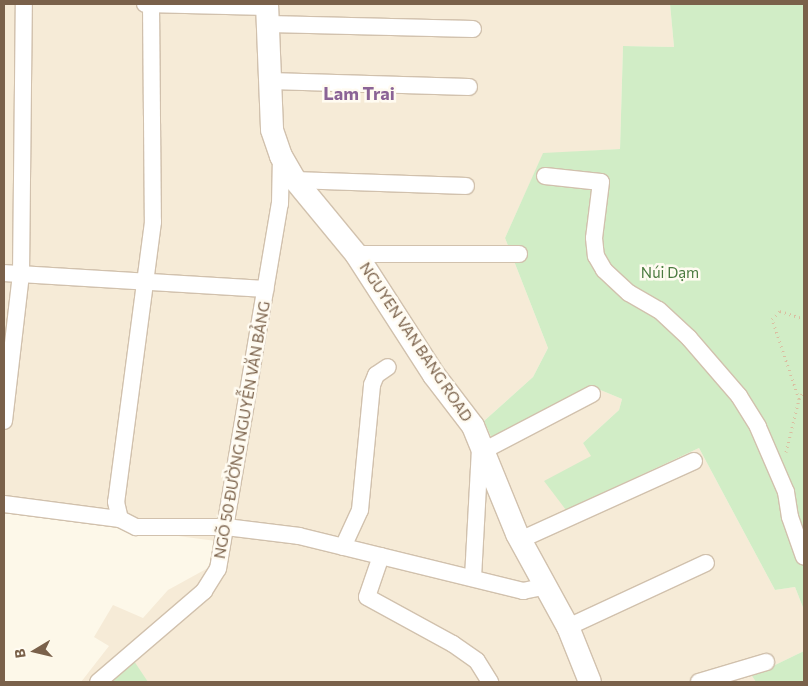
<!DOCTYPE html>
<meta charset="utf-8">
<style>
body{margin:0}
#map{position:relative;width:808px;height:686px;overflow:hidden;background:#fdf8e9;font-family:Commissioner,sans-serif}
div>[style]{position:absolute}
.residential>*{inset:0;background:#f6ebd7}
.green>*{inset:0;background:#d1edc6}
.path>*{height:3px;margin-top:-1.5px;transform-origin:0;background:repeating-linear-gradient(90deg,#dabea1 0 1px,transparent 0 5px)}
.roads{filter:drop-shadow(1px 0 #d1c1ad) drop-shadow(-1px 0 #d1c1ad) drop-shadow(0 1px #d1c1ad) drop-shadow(0 -1px #d1c1ad)}
.street>*{height:16px;margin:-8px;padding:0 8px;transform-origin:8px;border-radius:8px;background:#fff}
.secondary>*{height:22px;margin:-11px;padding:0 11px;transform-origin:11px;border-radius:11px;background:#fff}
span{translate:-50% -50%;white-space:nowrap;text-align:center;line-height:1.15;-webkit-text-stroke:5px #fffbf1;paint-order:stroke}
.park-label{font-size:15px;color:#4a7a3f}
.street-label{font-size:15px;color:#7a614a}
.quarter-label{font-size:18px;color:#8b6396;font-weight:700}
.frame{position:absolute;inset:0;border:5px solid #7a614a;pointer-events:none}
.north{position:absolute;left:10px;top:626px;width:50px;height:50px;-webkit-text-stroke:4px #fffbf1;paint-order:stroke;rotate:261deg;font-size:14px;font-weight:700;line-height:20px;text-align:center;color:#7a614a}
.north::after{content:'';display:block;margin:auto;width:18px;height:22px;background:#7a614a;clip-path:polygon(50% 0,100% 100%,50% 72%,0 100%)}
</style>
<div id="map">
<div class="residential">
<i style="clip-path:polygon(4px 4px,670px 4px,674px 47px,623px 46px,620px 149px,543px 154px,505px 238px,548px 348px,533px 377px,484px 421px,493px 441px,598px 389px,622px 399px,619px 410px,583px 443px,592px 456px,566px 510px,699px 448px,775px 590px,795px 587px,804px 610px,804px 651px,752px 676px,756px 682px,81px 682px,109px 646px,94px 637px,113px 605px,143px 618px,168px 590px,208px 568px,216px 541px,4px 513px)"></i>
</div>
<div class="green">
<i style="clip-path:polygon(670px 4px,804px 4px,804px 610px,795px 587px,775px 590px,699px 448px,566px 510px,544px 481px,591px 456px,583px 443px,619px 410px,622px 399px,598px 389px,493px 441px,484px 421px,533px 377px,548px 348px,505px 238px,543px 153px,620px 149px,623px 46px,674px 47px)"></i>
<i style="clip-path:polygon(804px 651px,804px 682px,756px 682px,752px 676px)"></i>
<i style="clip-path:polygon(134px 661px,148px 682px,112px 682px)"></i>
</div>
<div class="path">
<i style="left:799px;top:399px;width:9px;rotate:-58deg"></i>
<i style="left:786px;top:452px;width:55px;rotate:-76.2deg"></i>
<i style="left:799px;top:399px;width:84px;rotate:-108.6deg"></i>
<i style="left:772px;top:319px;width:11px;rotate:-45deg"></i>
<i style="left:780px;top:311px;width:25px;rotate:18deg"></i>
</div>
<div class="roads">
<div class="street">
<i style="left:145px;top:4px;width:122px;rotate:1.4deg"></i>
<i style="left:151px;top:4px;width:218px;rotate:89.5deg"></i>
<i style="left:153px;top:222px;width:282px;rotate:97.5deg"></i>
<i style="left:116px;top:502px;width:17px;rotate:77deg"></i>
<i style="left:120px;top:519px;width:18px;rotate:27deg"></i>
<i style="left:136px;top:527px;width:90px"></i>
<i style="left:226px;top:527px;width:74px;rotate:7deg"></i>
<i style="left:299px;top:536px;width:231px;rotate:13.8deg"></i>
<i style="left:523px;top:591px;width:25px;rotate:-12deg"></i>
<i style="left:269px;top:24px;width:204px;rotate:1.4deg"></i>
<i style="left:270px;top:81px;width:199px;rotate:1.7deg"></i>
<i style="left:545px;top:176px;width:56px;rotate:6.1deg"></i>
<i style="left:601px;top:182px;width:56px;rotate:97.1deg"></i>
<i style="left:594px;top:238px;width:18px;rotate:84deg"></i>
<i style="left:596px;top:256px;width:16px;rotate:60deg"></i>
<i style="left:604px;top:270px;width:34px;rotate:43deg"></i>
<i style="left:629px;top:293px;width:34px;rotate:30deg"></i>
<i style="left:659px;top:310px;width:41px;rotate:43deg"></i>
<i style="left:689px;top:338px;width:77px;rotate:49.2deg"></i>
<i style="left:739px;top:396px;width:36px;rotate:58deg"></i>
<i style="left:758px;top:427px;width:71px;rotate:66.7deg"></i>
<i style="left:786px;top:492px;width:25px;rotate:81deg"></i>
<i style="left:790px;top:517px;width:42px;rotate:70.7deg"></i>
<i style="left:295px;top:180px;width:171px;rotate:2deg"></i>
<i style="left:356px;top:254px;width:163px"></i>
<i style="left:4px;top:273px;width:262px;rotate:3.5deg"></i>
<i style="left:4px;top:421px;width:147px;rotate:-83.4deg"></i>
<i style="left:21px;top:275px;width:271px;rotate:-89.4deg"></i>
<i style="left:483px;top:451px;width:123px;rotate:-27.6deg"></i>
<i style="left:4px;top:504px;width:117px;rotate:7.4deg"></i>
<i style="left:520px;top:540px;width:191px;rotate:-24.4deg"></i>
<i style="left:343px;top:547px;width:41px;rotate:-65.3deg"></i>
<i style="left:360px;top:510px;width:126px;rotate:-84.5deg"></i>
<i style="left:372px;top:385px;width:11px;rotate:-68deg"></i>
<i style="left:376px;top:375px;width:14px;rotate:-34deg"></i>
<i style="left:381px;top:556px;width:43px;rotate:108.9deg"></i>
<i style="left:367px;top:597px;width:98px;rotate:28.7deg"></i>
<i style="left:453px;top:644px;width:29px;rotate:35deg"></i>
<i style="left:477px;top:661px;width:25px;rotate:58deg"></i>
<i style="left:473px;top:578px;width:130px;rotate:-86.9deg"></i>
<i style="left:568px;top:627px;width:152px;rotate:-24.9deg"></i>
<i style="left:98px;top:682px;width:140px;rotate:-40.6deg"></i>
<i style="left:204px;top:591px;width:26px;rotate:-58deg"></i>
<i style="left:218px;top:569px;width:370px;rotate:-80.4deg"></i>
<i style="left:280px;top:204px;width:48px;rotate:-88.8deg"></i>
<i style="left:699px;top:682px;width:70px;rotate:-16.6deg"></i>
</div>
<div class="secondary">
<i style="left:267px;top:4px;width:126px;rotate:87.7deg"></i>
<i style="left:272px;top:130px;width:28px;rotate:71deg"></i>
<i style="left:281px;top:156px;width:28px;rotate:60deg"></i>
<i style="left:295px;top:180px;width:96px;rotate:50.5deg"></i>
<i style="left:356px;top:254px;width:144px;rotate:57.2deg"></i>
<i style="left:434px;top:375px;width:64px;rotate:52.6deg"></i>
<i style="left:473px;top:426px;width:117px;rotate:67.8deg"></i>
<i style="left:517px;top:534px;width:106px;rotate:61.3deg"></i>
<i style="left:568px;top:627px;width:59px;rotate:68.2deg"></i>
</div>
</div>
<div class="park-label">
<span style="left:670px;top:273px">Núi Dạm</span>
</div>
<div class="street-label">
<span style="left:416px;top:342px;rotate:56deg">NGUYEN VAN BANG ROAD</span>
<span style="left:242px;top:430px;rotate:-80deg">NGÕ 50 ĐƯỜNG NGUYỄN VĂN BẢNG</span>
</div>
<div class="quarter-label">
<span style="left:359px;top:93px">Lam Trai</span>
</div>
<div class="frame"></div>
<div class="north">B</div>
</div>
